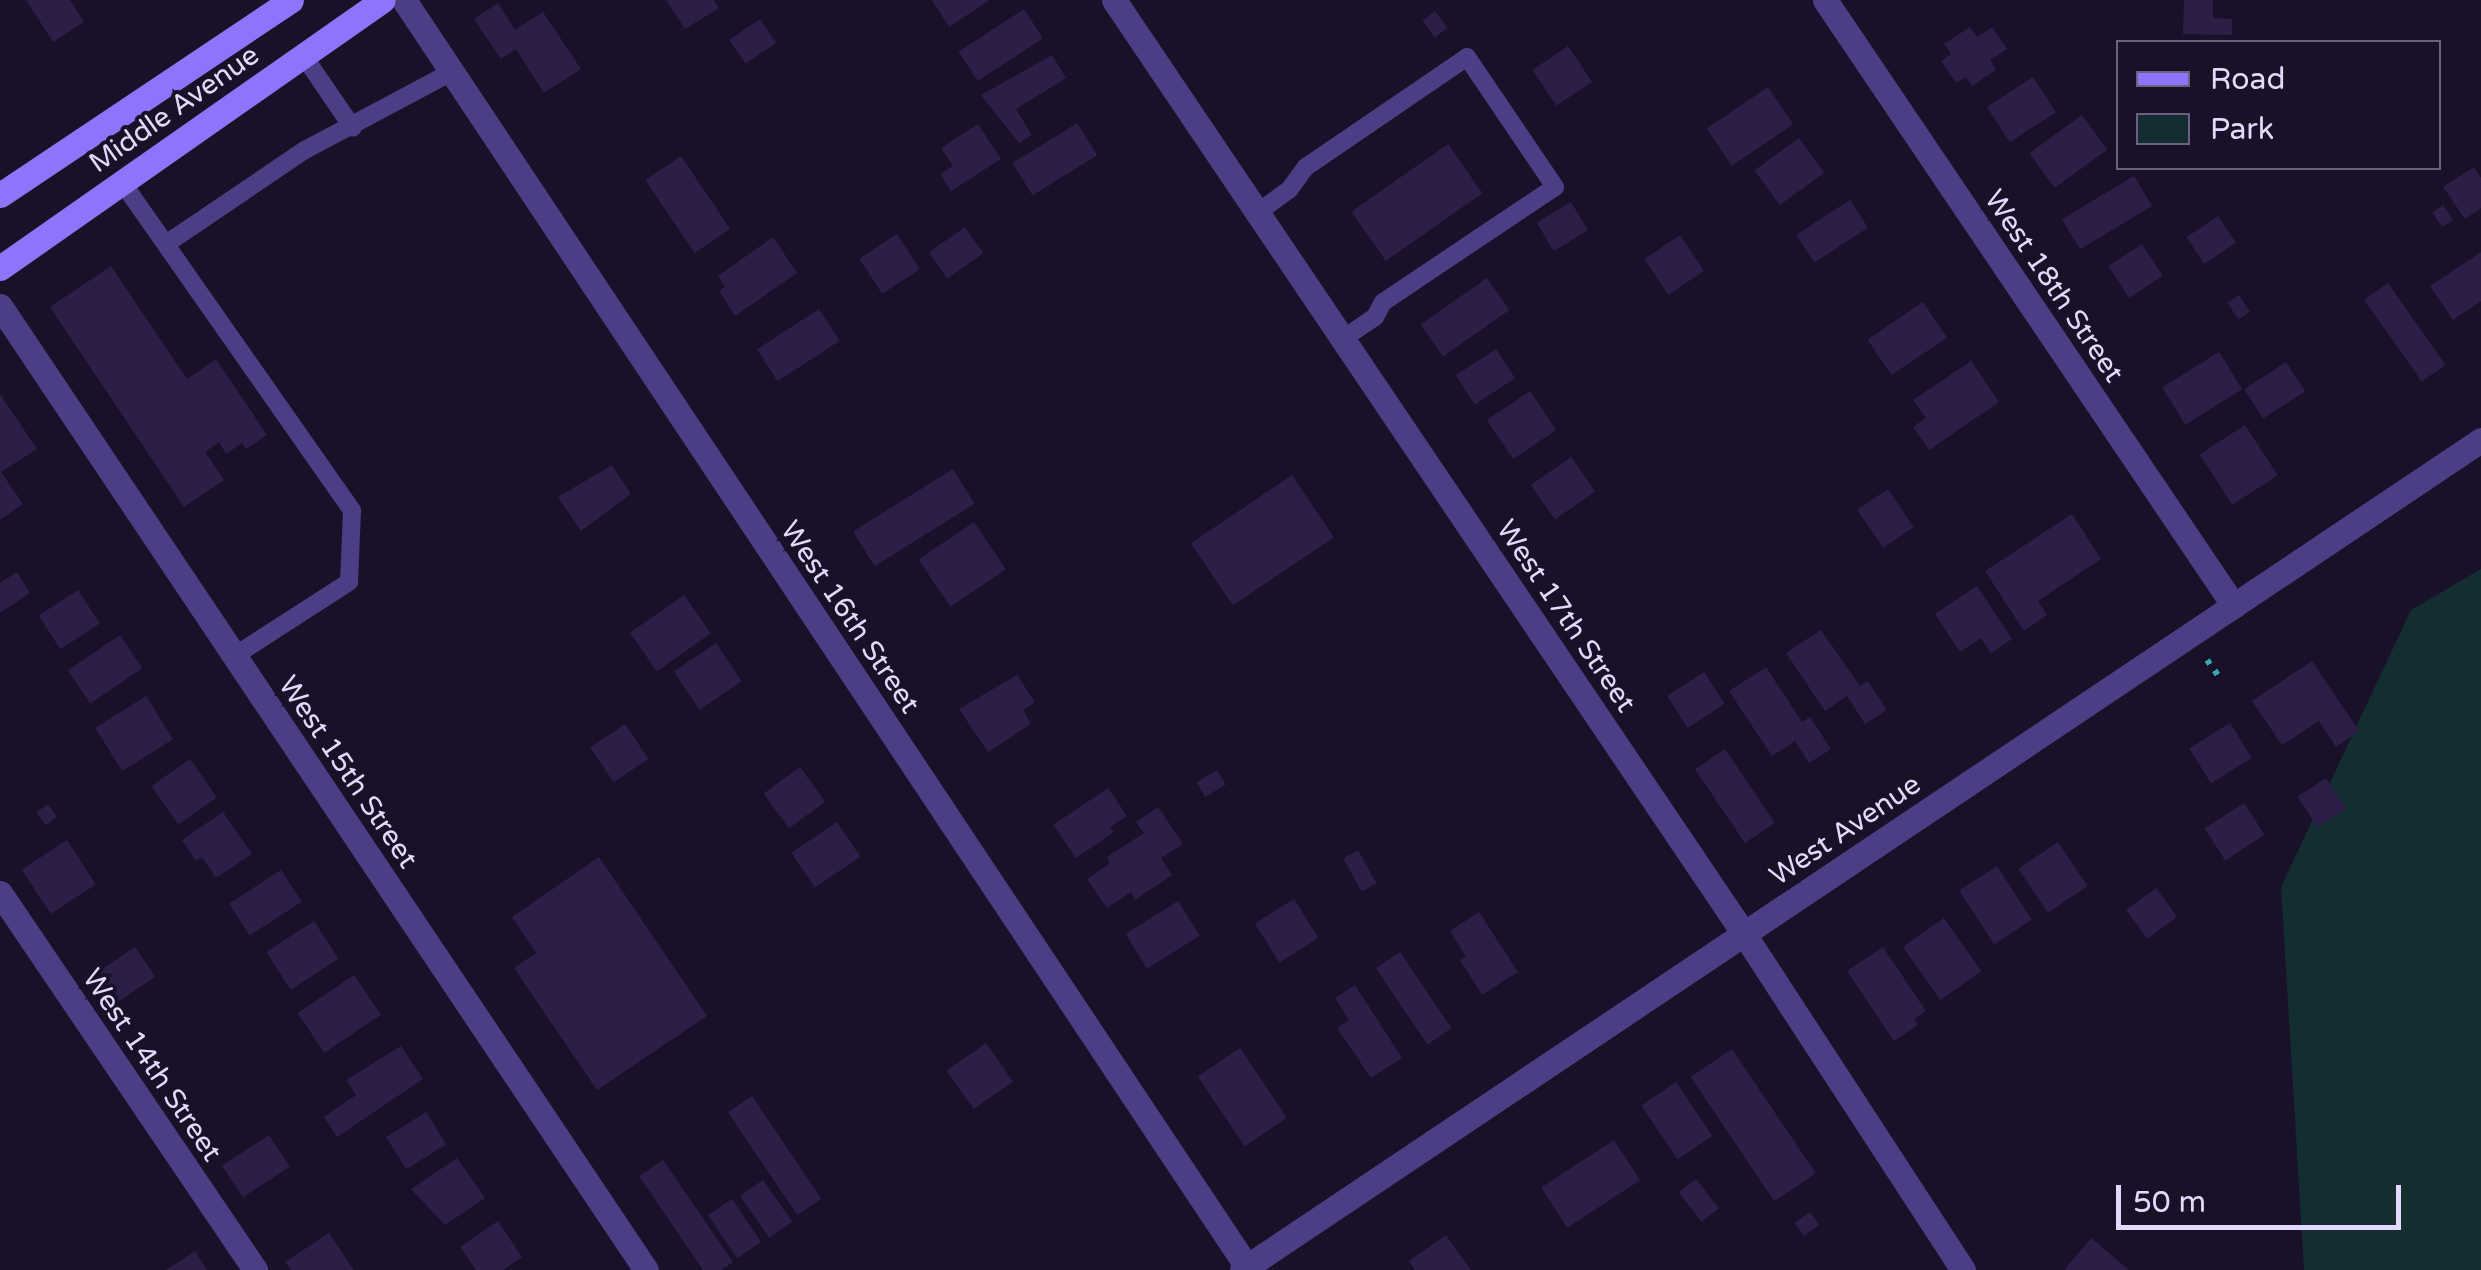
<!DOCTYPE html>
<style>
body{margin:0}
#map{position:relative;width:2481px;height:1270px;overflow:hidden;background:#181127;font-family:"Varela Round",sans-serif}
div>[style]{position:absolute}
.green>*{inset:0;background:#142d31}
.building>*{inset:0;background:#2d1e48;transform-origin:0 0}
.path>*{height:6px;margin-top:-3px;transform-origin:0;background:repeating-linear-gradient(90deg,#35a8b5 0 5px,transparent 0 13px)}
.lane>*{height:18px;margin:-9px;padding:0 9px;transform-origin:9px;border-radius:9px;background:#4c3e84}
.street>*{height:25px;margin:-12.5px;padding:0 12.5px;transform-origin:12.5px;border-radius:12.5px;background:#4c3e84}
.secondary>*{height:25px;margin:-12.5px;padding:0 12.5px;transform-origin:12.5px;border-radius:12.5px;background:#8d74fa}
span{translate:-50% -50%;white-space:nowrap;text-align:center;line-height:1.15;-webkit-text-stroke:8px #181127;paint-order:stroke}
.street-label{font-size:28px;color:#e3d9fe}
.legend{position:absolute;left:2116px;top:40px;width:325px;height:130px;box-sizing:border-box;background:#181127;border:2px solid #69617d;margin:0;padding:12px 18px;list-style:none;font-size:30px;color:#e3d9fe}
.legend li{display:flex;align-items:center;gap:20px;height:50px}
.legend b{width:50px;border:2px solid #69617d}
.scale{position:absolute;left:2116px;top:1185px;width:285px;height:45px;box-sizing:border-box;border:5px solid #e3d9fe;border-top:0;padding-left:12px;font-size:30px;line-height:35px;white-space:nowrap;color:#e3d9fe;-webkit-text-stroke:8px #181127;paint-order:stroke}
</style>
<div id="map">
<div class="green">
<i style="clip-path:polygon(2481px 569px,2481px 1270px,2304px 1270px,2281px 887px,2411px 610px)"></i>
</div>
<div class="building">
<i style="clip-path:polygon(26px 0,70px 0,84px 22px,53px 42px)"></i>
<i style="clip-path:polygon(666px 0,714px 0,719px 8px,685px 29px)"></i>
<i style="clip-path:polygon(932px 0,990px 0,949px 27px)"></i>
<i style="clip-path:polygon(2184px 0,2213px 0,2213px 18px,2232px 19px,2232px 35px,2183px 34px)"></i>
<i style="clip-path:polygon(498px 3px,515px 30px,543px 12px,581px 69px,544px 93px,516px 49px,501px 59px,474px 19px)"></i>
<i style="left:1024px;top:9px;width:35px;height:78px;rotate:57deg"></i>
<i style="left:1435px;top:11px;width:21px;height:16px;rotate:53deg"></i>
<i style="left:760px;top:19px;width:29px;height:37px;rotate:56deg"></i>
<i style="clip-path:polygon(1970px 27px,1977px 37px,1992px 27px,2007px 49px,1990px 60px,1996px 70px,1972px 86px,1966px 77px,1956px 83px,1941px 61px,1951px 54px,1944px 44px)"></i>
<i style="left:1568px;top:46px;width:43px;height:43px;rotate:56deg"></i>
<i style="clip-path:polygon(1052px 55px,1066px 78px,1016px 109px,1032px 135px,1019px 143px,981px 95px)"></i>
<i style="left:2033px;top:77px;width:42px;height:55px;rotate:57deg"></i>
<i style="left:1768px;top:87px;width:45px;height:74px;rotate:56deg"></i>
<i style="left:2082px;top:115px;width:43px;height:65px;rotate:54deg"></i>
<i style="left:1077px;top:123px;width:38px;height:76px;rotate:58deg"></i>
<i style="clip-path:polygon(978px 124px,1001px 159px,951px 191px,940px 174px,953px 166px,941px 148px)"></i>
<i style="left:1799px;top:138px;width:43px;height:55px;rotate:54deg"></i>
<i style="left:1448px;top:144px;width:60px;height:118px;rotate:55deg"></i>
<i style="left:681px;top:156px;width:88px;height:43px;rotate:56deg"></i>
<i style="clip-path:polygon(2474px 167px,2481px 178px,2481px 208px,2465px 219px,2443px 187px)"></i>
<i style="left:2134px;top:176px;width:35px;height:84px;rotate:59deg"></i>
<i style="left:1850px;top:200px;width:33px;height:64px;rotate:57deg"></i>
<i style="left:1571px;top:202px;width:33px;height:40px;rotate:59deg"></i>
<i style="left:2443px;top:205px;width:18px;height:13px;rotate:56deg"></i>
<i style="left:2218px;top:216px;width:32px;height:38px;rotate:56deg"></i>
<i style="left:965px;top:227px;width:32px;height:44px;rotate:55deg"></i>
<i style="left:897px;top:234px;width:42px;height:45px;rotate:57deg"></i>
<i style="left:1680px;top:235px;width:43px;height:43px;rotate:56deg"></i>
<i style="clip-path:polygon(773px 237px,797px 273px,735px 316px,719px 291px,725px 287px,718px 276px)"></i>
<i style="left:2142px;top:244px;width:38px;height:40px;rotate:57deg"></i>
<i style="clip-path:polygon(2481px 252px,2481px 301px,2453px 320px,2430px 286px)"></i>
<i style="clip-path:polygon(111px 266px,187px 379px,216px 359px,267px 435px,246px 449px,242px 443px,226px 454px,219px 442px,205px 452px,224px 480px,184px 507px,50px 307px)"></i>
<i style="left:1487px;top:278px;width:39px;height:81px;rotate:55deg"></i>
<i style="left:2388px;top:283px;width:100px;height:29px;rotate:55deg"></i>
<i style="left:2239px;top:295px;width:20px;height:14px;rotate:57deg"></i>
<i style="left:1923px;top:302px;width:43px;height:67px;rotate:56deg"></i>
<i style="left:819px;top:309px;width:38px;height:74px;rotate:57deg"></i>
<i style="left:1496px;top:349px;width:35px;height:48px;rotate:57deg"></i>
<i style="left:2219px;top:352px;width:44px;height:67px;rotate:58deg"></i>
<i style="clip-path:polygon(1971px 361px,1999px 402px,1929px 450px,1913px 427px,1926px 418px,1913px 400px)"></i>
<i style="left:2286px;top:362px;width:35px;height:50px;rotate:57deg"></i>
<i style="left:1530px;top:391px;width:47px;height:52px;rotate:56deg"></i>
<i style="clip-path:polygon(0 394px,37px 449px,1px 472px,23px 504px,0 520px)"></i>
<i style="left:2245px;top:425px;width:60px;height:54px;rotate:57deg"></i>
<i style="left:1571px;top:457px;width:42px;height:49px;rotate:55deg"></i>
<i style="clip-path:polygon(612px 465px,631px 494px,581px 531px,558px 497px)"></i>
<i style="left:953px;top:469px;width:41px;height:118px;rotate:58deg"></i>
<i style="left:1292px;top:475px;width:75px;height:122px;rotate:56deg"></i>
<i style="left:1888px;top:489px;width:46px;height:37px;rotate:56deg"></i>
<i style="clip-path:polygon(2072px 514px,2101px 559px,2038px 601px,2047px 615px,2024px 631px,1985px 571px)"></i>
<i style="left:974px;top:522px;width:57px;height:67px;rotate:56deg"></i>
<i style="clip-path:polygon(17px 572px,30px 593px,0 613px,0 583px)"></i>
<i style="clip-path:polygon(1977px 586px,2012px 639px,1991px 653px,1981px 638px,1960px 652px,1935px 614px)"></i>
<i style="left:78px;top:590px;width:40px;height:47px;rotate:57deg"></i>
<i style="left:684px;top:595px;width:47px;height:66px;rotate:55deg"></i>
<i style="clip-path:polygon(1821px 630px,1860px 686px,1868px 681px,1887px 710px,1865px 724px,1847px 696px,1825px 711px,1786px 653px)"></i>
<i style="left:120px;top:635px;width:40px;height:63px;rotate:56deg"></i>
<i style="left:716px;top:643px;width:46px;height:51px;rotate:56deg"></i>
<i style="clip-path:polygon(2312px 661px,2359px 731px,2336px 747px,2319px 721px,2282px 745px,2252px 701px)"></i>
<i style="clip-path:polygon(1766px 667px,1802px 722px,1810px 717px,1831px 749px,1809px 763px,1795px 741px,1772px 756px,1729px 691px)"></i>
<i style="left:1704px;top:672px;width:38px;height:44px;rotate:57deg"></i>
<i style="clip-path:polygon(1017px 675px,1035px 702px,1023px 710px,1031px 724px,988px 752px,959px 709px)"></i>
<i style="left:146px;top:696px;width:51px;height:60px;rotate:58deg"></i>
<i style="left:2230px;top:723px;width:41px;height:48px;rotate:58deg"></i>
<i style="left:625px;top:724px;width:42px;height:42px;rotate:56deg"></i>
<i style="left:1725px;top:749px;width:89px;height:36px;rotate:56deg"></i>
<i style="left:190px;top:759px;width:47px;height:47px;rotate:55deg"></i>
<i style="left:800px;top:767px;width:43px;height:45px;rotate:54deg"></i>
<i style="left:1217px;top:770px;width:17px;height:24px;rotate:59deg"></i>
<i style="left:2326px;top:778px;width:37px;height:34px;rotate:57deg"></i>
<i style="clip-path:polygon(1108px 788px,1127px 816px,1110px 827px,1114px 832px,1076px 858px,1053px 825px)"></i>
<i style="left:2244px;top:803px;width:38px;height:47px;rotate:57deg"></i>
<i style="left:48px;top:804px;width:16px;height:14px;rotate:55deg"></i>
<i style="clip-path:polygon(1158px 807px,1183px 844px,1161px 858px,1172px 875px,1135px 900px,1131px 892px,1107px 908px,1087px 879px,1110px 863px,1107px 857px,1144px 833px,1136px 822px)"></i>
<i style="clip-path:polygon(223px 812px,252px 854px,216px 878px,202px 857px,196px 861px,182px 840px)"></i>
<i style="left:837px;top:822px;width:42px;height:55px;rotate:56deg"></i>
<i style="left:67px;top:840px;width:53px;height:54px;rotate:57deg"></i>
<i style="left:2058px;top:842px;width:53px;height:48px;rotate:56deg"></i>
<i style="left:1358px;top:850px;width:38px;height:17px;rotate:61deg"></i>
<i style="clip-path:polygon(599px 857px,707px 1016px,597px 1090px,514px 968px,536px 953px,512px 917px)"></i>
<i style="left:1997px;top:866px;width:64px;height:45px;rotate:57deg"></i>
<i style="left:281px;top:870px;width:38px;height:62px;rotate:57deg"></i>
<i style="left:2156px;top:888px;width:36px;height:37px;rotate:54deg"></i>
<i style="left:1294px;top:899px;width:46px;height:46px;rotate:58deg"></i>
<i style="left:1178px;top:901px;width:41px;height:62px;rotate:58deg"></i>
<i style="clip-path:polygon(1479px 912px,1518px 972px,1482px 995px,1460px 960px,1466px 957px,1450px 931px)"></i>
<i style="left:1944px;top:918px;width:65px;height:50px;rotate:55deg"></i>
<i style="left:314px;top:921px;width:45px;height:57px;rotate:57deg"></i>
<i style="left:135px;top:947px;width:36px;height:49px;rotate:56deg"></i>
<i style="clip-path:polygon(1883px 947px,1926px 1011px,1914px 1019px,1918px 1025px,1894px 1041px,1847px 971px)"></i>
<i style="left:1400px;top:952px;width:92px;height:29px;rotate:56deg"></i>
<i style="left:354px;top:975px;width:48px;height:68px;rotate:56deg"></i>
<i style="clip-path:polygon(1355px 985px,1402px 1058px,1371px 1078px,1337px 1028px,1349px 1020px,1335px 998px)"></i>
<i style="left:986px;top:1043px;width:47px;height:48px;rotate:55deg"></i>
<i style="clip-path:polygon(401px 1046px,423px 1079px,337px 1137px,324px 1117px,356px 1095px,346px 1080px)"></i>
<i style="left:1240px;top:1048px;width:84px;height:51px;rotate:56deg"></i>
<i style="left:1732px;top:1049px;width:150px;height:50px;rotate:56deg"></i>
<i style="left:1676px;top:1082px;width:65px;height:42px;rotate:56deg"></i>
<i style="left:752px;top:1096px;width:124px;height:29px;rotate:56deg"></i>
<i style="left:426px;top:1112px;width:38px;height:47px;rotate:58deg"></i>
<i style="left:269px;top:1135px;width:38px;height:56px;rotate:57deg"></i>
<i style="left:1614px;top:1140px;width:48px;height:87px;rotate:57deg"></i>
<i style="clip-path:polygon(457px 1158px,485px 1198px,445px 1225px,411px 1189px)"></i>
<i style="clip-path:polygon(663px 1160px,733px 1262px,721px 1270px,703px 1270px,639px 1176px)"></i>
<i style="left:1696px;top:1179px;width:37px;height:22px;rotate:52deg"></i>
<i style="left:763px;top:1180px;width:51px;height:28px;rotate:55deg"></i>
<i style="left:732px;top:1199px;width:52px;height:29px;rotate:56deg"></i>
<i style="left:1810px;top:1212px;width:16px;height:19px;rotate:55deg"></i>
<i style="clip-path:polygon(498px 1221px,522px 1257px,503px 1270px,476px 1270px,460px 1247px)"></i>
<i style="clip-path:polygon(329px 1233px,354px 1270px,291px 1270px,285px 1262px)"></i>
<i style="clip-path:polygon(1446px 1235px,1471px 1270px,1415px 1270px,1409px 1261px)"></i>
<i style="clip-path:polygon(2091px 1238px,2129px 1270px,2064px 1270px)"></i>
<i style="clip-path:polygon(195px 1251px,207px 1270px,166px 1270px)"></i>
</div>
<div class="path">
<i style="left:2207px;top:660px;width:19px;rotate:54deg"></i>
</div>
<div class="lane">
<i style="left:303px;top:55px;width:88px;rotate:55.6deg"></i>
<i style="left:122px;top:182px;width:401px;rotate:55deg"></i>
<i style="left:352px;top:511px;width:71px;rotate:92.4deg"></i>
<i style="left:349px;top:582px;width:137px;rotate:147.2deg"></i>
<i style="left:1257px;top:213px;width:39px;rotate:-36deg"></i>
<i style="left:1289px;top:190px;width:29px;rotate:-54deg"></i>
<i style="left:1306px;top:167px;width:195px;rotate:-34.3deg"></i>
<i style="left:1467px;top:57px;width:157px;rotate:55.9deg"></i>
<i style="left:1555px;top:187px;width:207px;rotate:146.2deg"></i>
<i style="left:1383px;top:302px;width:17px;rotate:118deg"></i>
<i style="left:1375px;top:317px;width:40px;rotate:146deg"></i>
<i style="left:166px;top:244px;width:168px;rotate:-34.1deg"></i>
<i style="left:305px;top:150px;width:166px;rotate:-28deg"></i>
</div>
<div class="street">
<i style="left:404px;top:0;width:1525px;rotate:56.36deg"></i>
<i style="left:1114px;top:0;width:1127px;rotate:56deg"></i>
<i style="left:1744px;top:934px;width:401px;rotate:56.9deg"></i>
<i style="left:1825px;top:0;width:731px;rotate:55.98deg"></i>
<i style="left:0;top:306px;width:1160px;rotate:56.17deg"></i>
<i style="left:0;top:893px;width:455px;rotate:55.9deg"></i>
<i style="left:1242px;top:1270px;width:1491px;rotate:-33.82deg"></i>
</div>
<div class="secondary">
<i style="left:0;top:195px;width:350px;rotate:-33.8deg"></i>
<i style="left:0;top:268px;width:467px;rotate:-35deg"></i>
</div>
<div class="street-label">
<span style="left:174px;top:109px;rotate:-35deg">Middle Avenue</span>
<span style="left:2054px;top:286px;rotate:56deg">West 18th Street</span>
<span style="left:1566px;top:616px;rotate:56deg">West 17th Street</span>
<span style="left:850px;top:617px;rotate:56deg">West 16th Street</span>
<span style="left:348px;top:772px;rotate:56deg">West 15th Street</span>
<span style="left:1845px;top:830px;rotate:-34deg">West Avenue</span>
<span style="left:152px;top:1065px;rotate:56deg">West 14th Street</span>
</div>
<ul class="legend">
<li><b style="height:12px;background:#8d74fa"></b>Road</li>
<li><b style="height:28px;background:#142d31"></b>Park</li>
</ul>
<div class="scale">50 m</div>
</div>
